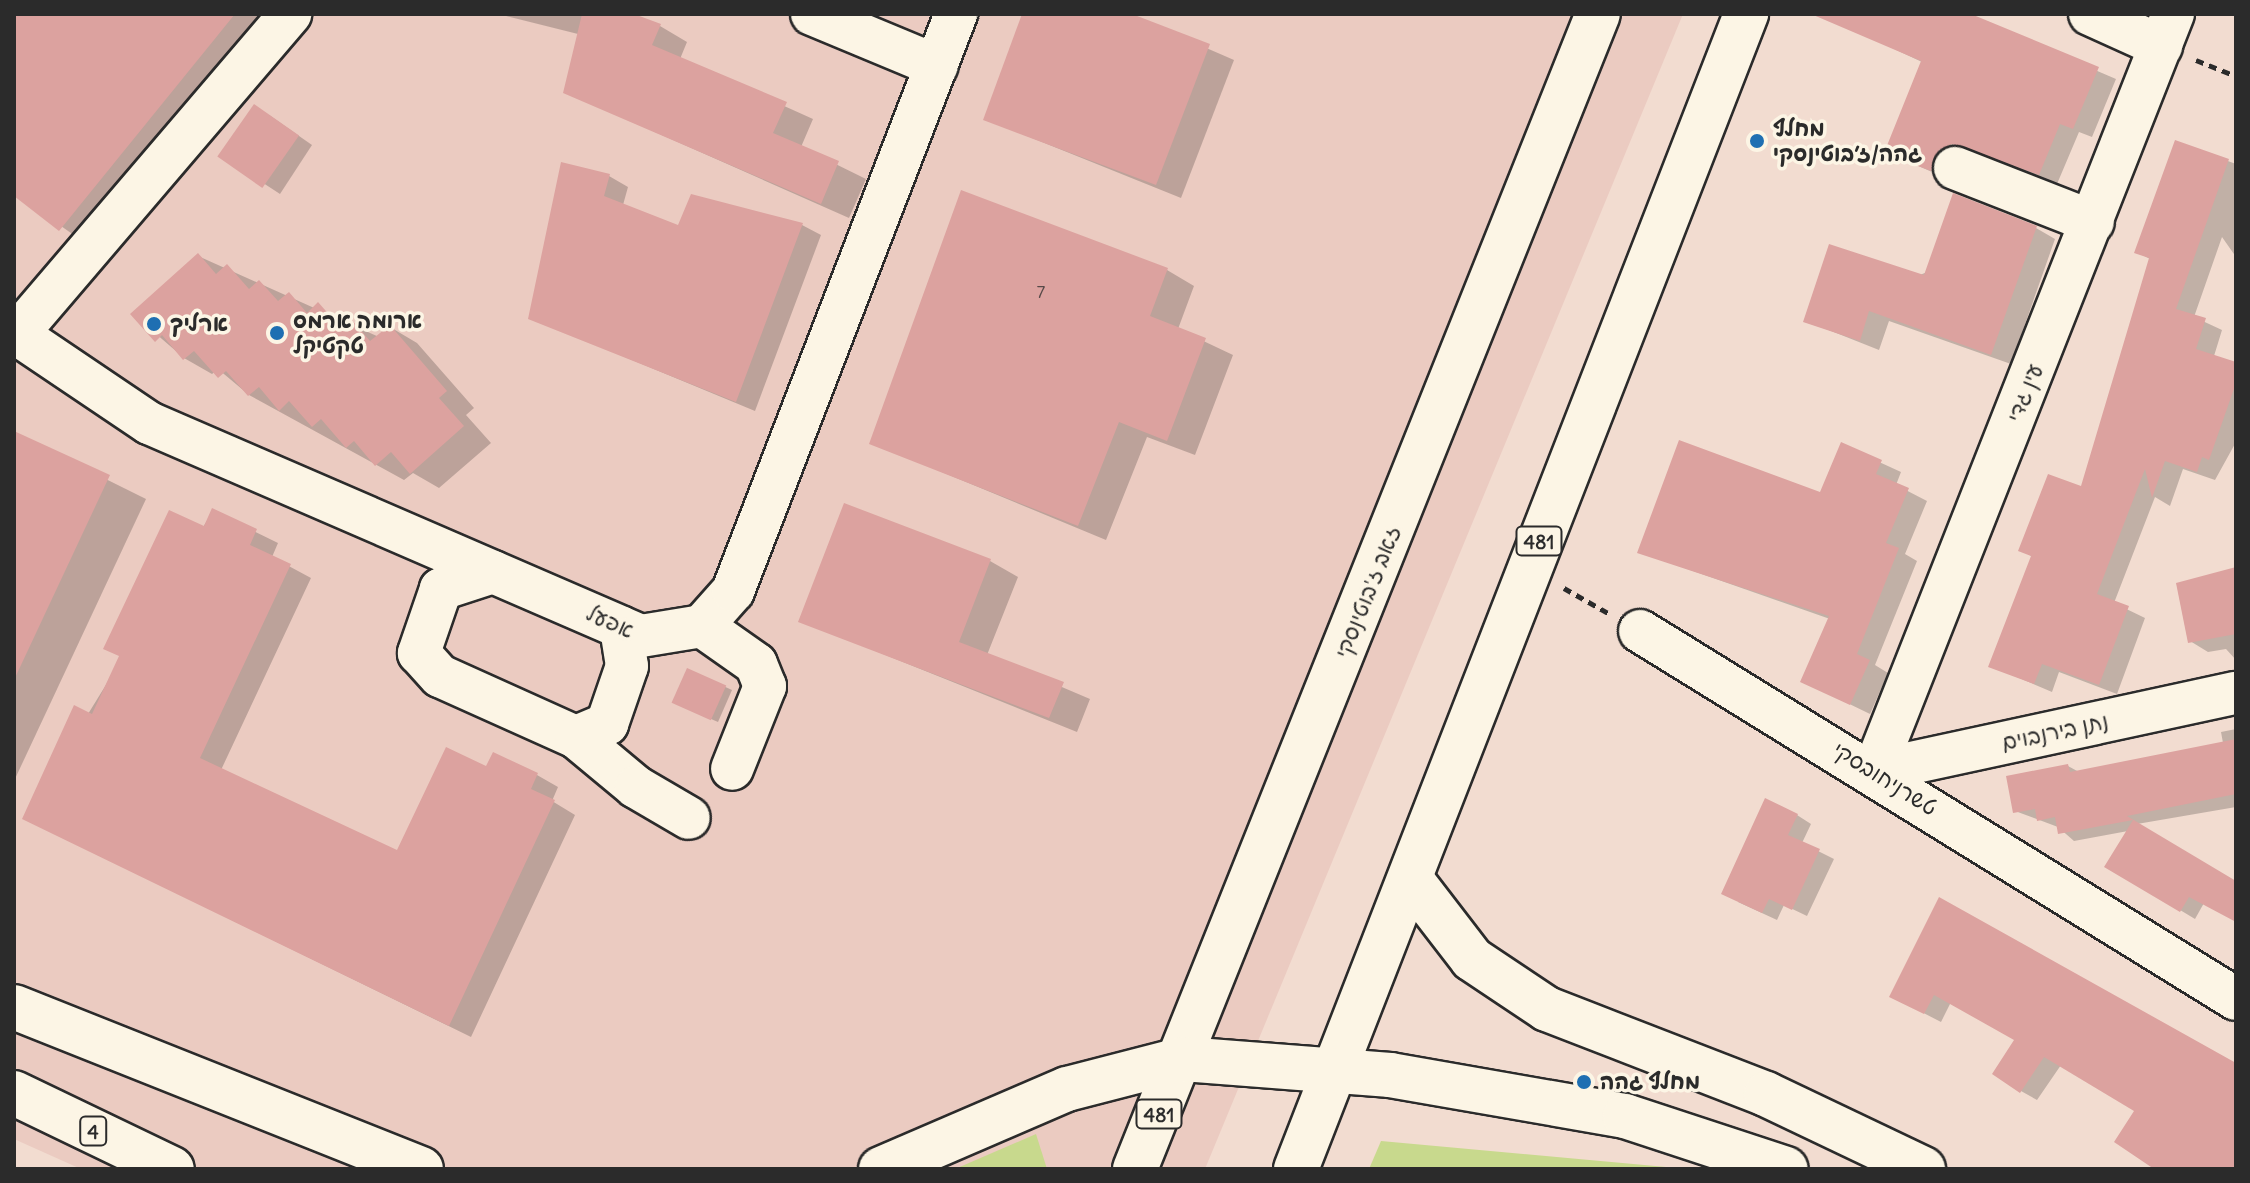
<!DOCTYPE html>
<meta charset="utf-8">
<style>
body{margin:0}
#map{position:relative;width:2250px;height:1183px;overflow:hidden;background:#f2dcd0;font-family:Delius,"Playpen Sans Hebrew",sans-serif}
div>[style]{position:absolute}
.built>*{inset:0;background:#ebcbc1}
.green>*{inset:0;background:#c8d98d}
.shadow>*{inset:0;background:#0003}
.building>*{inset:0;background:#dca29f;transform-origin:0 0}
.path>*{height:5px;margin-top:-2.5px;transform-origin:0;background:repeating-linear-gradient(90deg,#2b2b2b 0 8px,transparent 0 14px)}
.roads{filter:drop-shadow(2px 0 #2b2b2b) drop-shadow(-2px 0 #2b2b2b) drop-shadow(0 2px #2b2b2b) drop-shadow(0 -2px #2b2b2b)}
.minor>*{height:42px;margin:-21px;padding:0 21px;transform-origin:21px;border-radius:21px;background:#fcf5e5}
.major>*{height:44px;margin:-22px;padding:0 22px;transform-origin:22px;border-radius:22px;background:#fcf5e5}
.highway>*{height:44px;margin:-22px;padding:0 22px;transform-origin:22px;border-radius:22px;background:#fcf5e5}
.dots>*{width:22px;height:22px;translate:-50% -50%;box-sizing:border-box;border:4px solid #fcf5e5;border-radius:50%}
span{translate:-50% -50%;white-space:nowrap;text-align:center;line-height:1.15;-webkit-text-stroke:7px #fcf5e5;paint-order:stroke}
.number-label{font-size:18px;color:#574948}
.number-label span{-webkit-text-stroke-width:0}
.shield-label span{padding:2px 6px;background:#fcf5e5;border:2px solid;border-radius:6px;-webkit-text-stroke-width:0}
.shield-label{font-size:20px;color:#2b2b2b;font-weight:700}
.poi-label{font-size:22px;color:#2b2b2b;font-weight:700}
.left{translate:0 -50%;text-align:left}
.street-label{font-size:22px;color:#2b2b2b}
.frame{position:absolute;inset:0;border:16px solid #2b2b2b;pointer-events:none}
</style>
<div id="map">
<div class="built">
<i style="clip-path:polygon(14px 14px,1683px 14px,1205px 1169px,81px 1169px,14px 1139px)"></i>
</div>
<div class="green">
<i style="clip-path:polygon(1036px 1134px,1047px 1169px,955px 1169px)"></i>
<i style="clip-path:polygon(1381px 1141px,1677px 1168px,1681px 1169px,1369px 1169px)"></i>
</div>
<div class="shadow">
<i style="clip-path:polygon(14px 14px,275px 14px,88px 245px,14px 193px)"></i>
<i style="clip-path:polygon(498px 14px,592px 14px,586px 36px)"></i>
<i style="clip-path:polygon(611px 14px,660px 26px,687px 42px,680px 59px,813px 119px,801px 147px,866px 179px,849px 218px,565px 92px)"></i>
<i style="clip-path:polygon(1026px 14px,1128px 14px,1234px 60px,1181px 198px,985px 119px)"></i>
<i style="clip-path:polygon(1861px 14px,1964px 14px,2116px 79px,2092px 137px,2079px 132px,2057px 184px,1983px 155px,1959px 158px,1950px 180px,1887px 152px,1922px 62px,1854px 30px)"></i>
<i style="clip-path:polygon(269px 115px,312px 145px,280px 194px,222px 156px)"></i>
<i style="clip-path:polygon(2176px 142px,2236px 164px,2236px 257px,2222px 237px,2194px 317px,2222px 330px,2214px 356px,2236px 364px,2236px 442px,2215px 480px,2183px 469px,2170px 506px,2155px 497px,2114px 603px,2145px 618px,2117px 694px,2059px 672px,2052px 692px,1991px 666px,2033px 557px,2021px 550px,2082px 489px,2150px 259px,2137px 252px)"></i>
<i style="clip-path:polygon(609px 176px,628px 187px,623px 205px,679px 228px,802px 225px,821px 235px,755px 411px,531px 318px)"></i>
<i style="clip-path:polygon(2036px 228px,2055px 239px,2011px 364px,1889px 321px,1879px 350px,1806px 321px)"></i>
<i style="clip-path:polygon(198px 256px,379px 337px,390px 327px,417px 343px,474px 408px,466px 415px,491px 443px,439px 488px,413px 473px,404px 480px,249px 395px,218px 369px,212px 374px,184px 358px,133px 314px)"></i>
<i style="clip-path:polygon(1167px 270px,1194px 286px,1178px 329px,1233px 355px,1195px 455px,1147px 437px,1106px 540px,872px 443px)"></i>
<i style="clip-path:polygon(15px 434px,146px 499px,14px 781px,14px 436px)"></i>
<i style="clip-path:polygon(1842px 445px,1901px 472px,1896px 485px,1927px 501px,1905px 554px,1917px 561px,1875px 665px,1888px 673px,1870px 714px,1802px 681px,1830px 619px,1639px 552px,1821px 495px)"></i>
<i style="clip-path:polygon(213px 511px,278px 543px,272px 557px,311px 578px,221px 770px,398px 853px,487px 768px,537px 775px,558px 787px,552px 801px,575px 815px,471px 1037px,24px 818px)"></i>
<i style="clip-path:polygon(990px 561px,1018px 577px,987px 655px,1090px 699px,1077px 732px,801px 621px)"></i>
<i style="clip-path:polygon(2236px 570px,2236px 660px,2226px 649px,2208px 652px,2190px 641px)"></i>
<i style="clip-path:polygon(688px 670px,732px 690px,718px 722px,681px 706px)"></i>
<i style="clip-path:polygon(2236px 729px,2236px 807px,2137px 824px,2236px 883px,2236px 921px,2204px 903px,2195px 919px,2107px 866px,2128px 831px,2074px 841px,2058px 827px,2015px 811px,2068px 766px,2079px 772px,2223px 743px,2221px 732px)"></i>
<i style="clip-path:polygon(1797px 815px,1811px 824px,1802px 843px,1834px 859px,1807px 916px,1784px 905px,1777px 920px,1738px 902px)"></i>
<i style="clip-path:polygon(1940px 900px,2236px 1081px,2236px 1169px,2159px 1169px,2137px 1110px,2061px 1065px,2037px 1100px,2021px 1091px,2017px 1039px,1951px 1002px,1941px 1022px,1908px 1005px)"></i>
</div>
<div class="building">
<i style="clip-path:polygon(14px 14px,235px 14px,59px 231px,14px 196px)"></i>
<i style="clip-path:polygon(582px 14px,634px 14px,661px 24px,652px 45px,787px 102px,773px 133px,839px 161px,821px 204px,563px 93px)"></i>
<i style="clip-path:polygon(1022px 14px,1132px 14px,1210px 44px,1156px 185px,983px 120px)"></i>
<i style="clip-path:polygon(1811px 14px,1971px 14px,2099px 67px,2073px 129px,2060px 124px,2039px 175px,1952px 144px,1939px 150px,1931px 171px,1884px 153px,1921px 61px)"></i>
<i style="left:254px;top:104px;width:55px;height:64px;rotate:35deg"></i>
<i style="clip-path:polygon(2175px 140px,2229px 159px,2176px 309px,2206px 318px,2196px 349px,2236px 362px,2236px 383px,2209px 460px,2202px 457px,2197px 472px,2165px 461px,2152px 498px,2145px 469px,2097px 594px,2129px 606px,2099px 685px,2042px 664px,2034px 684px,1988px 667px,2031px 556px,2018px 551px,2048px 474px,2081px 486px,2149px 258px,2134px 253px)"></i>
<i style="clip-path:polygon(561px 162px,610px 174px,604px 196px,678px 225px,691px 194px,803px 223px,736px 402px,528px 319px)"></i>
<i style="clip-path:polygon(961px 190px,1168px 268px,1150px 316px,1206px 338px,1167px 441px,1119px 422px,1078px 526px,869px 444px)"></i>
<i style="clip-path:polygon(1953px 193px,2037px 226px,1991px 355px,1869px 311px,1860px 341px,1803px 322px,1829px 244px,1924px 275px)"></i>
<i style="clip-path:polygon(198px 253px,216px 274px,227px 264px,249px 289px,259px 280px,278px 301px,289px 292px,307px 313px,318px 302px,340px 327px,350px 318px,370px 341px,390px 325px,447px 391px,439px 398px,464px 426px,410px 474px,391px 452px,375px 466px,354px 441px,346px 448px,321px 419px,312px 427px,289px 401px,279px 411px,259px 387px,248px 396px,226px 371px,218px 378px,194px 351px,183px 360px,162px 335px,155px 342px,130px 314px)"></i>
<i style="clip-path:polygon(14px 431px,110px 475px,14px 680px)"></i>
<i style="clip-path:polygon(1679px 440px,1820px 492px,1841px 442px,1882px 460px,1876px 474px,1909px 488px,1886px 543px,1899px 548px,1857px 654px,1870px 660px,1850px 705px,1800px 682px,1829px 616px,1637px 553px)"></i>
<i style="clip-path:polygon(844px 503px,991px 559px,959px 642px,1064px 682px,1049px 718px,798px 622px)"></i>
<i style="clip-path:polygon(212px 508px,257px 529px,250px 545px,291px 564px,200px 758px,397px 850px,446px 747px,486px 766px,493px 752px,538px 773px,531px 789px,555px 800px,449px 1026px,22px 819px,74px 705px,92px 714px,119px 656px,103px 649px,169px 510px,204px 526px)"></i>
<i style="clip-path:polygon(2236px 567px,2236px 634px,2188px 643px,2176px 583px)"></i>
<i style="left:687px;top:668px;width:43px;height:38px;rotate:24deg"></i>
<i style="clip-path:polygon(2236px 739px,2236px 794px,2127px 816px,2236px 881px,2236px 922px,2189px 897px,2180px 912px,2104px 867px,2133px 820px,2058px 834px,2055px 817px,2037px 821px,2035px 809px,2013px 813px,2006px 776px,2068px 764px,2070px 772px)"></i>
<i style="clip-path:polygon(1765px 798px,1798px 814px,1788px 835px,1820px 849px,1792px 910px,1769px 899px,1762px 913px,1721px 894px)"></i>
<i style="clip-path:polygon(1939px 897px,2236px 1063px,2236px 1169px,2154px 1169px,2114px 1142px,2134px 1111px,2044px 1057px,2020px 1093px,1992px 1074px,2014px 1040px,1934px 995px,1924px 1014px,1889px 997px)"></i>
</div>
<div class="path">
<i style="left:2196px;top:60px;width:43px;rotate:21.8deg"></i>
<i style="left:1564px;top:588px;width:51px;rotate:29.6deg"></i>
</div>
<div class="roads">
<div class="minor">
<i style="left:812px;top:14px;width:135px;rotate:22.6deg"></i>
<i style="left:2090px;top:14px;width:78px;rotate:24.3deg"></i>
<i style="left:1955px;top:168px;width:148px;rotate:21.4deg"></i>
<i style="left:14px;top:332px;width:163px;rotate:34deg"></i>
<i style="left:149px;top:423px;width:536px;rotate:23.41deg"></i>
<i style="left:641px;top:636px;width:62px;rotate:-9.3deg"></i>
<i style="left:702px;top:626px;width:47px;rotate:-48.5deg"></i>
<i style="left:733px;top:591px;width:619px;rotate:-68.87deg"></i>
<i style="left:17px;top:334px;width:421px;rotate:-49.5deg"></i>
<i style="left:493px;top:572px;width:55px;rotate:161.9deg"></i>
<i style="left:441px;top:589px;width:68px;rotate:109deg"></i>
<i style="left:419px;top:653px;width:31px;rotate:48deg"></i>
<i style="left:440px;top:676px;width:149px;rotate:24.2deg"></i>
<i style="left:576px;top:737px;width:34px;rotate:-23deg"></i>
<i style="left:607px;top:724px;width:61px;rotate:-71deg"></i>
<i style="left:627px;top:666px;width:39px;rotate:-99deg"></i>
<i style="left:702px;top:626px;width:66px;rotate:35.1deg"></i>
<i style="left:756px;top:664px;width:24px;rotate:68deg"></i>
<i style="left:765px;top:686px;width:89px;rotate:111.7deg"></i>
<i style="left:1640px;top:631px;width:700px;rotate:31.69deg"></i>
<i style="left:576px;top:737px;width:78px;rotate:39.8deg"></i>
<i style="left:636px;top:787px;width:61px;rotate:30.3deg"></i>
<i style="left:1874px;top:771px;width:814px;rotate:-68.45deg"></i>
<i style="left:1874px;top:771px;width:370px;rotate:-12.2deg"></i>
</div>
<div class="major">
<i style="left:1135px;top:1169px;width:1244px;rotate:-68.16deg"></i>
<i style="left:1296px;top:1169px;width:1240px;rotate:-68.71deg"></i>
</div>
<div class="highway">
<i style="left:1412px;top:881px;width:98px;rotate:52.4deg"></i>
<i style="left:1472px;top:959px;width:90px;rotate:33.7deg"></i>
<i style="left:1547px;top:1009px;width:235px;rotate:21.2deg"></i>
<i style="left:1766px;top:1094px;width:174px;rotate:25.5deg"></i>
<i style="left:14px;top:1007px;width:438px;rotate:21.7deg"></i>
<i style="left:14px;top:1093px;width:175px;rotate:25.7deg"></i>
<i style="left:881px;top:1169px;width:202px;rotate:-23.3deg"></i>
<i style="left:1067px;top:1089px;width:120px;rotate:-14.5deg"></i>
<i style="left:1183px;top:1059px;width:208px;rotate:4.4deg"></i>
<i style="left:1390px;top:1075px;width:239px;rotate:9.9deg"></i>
<i style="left:1625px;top:1116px;width:169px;rotate:18.2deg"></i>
</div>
</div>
<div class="dots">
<i style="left:1757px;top:141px;background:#1f6fb2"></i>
<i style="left:154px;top:324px;background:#1f6fb2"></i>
<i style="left:277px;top:333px;background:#1f6fb2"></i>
<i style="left:1584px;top:1082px;background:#1f6fb2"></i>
</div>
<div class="number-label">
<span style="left:1041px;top:292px">7</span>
</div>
<div class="shield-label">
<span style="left:1539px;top:541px">481</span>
<span style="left:1159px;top:1114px">481</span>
<span style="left:93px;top:1131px">4</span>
</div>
<div class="poi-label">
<span class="left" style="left:1773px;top:141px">מחלף<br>גהה/ז׳בוטינסקי</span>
<span class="left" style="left:293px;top:333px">ארומה ארמס<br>טקטיקל</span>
<span class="left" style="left:170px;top:324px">ארליך</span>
<span class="left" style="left:1600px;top:1082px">מחלף גהה</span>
</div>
<div class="street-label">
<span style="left:2025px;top:393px;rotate:-68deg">עין גדי</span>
<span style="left:1368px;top:592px;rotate:-68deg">זאב ז'בוטינסקי</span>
<span style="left:610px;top:622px;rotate:24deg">אפעל</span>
<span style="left:2055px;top:732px;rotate:-12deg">נתן בירנבוים</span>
<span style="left:1885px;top:779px;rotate:32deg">טשרניחובסקי</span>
</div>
<div class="frame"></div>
</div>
